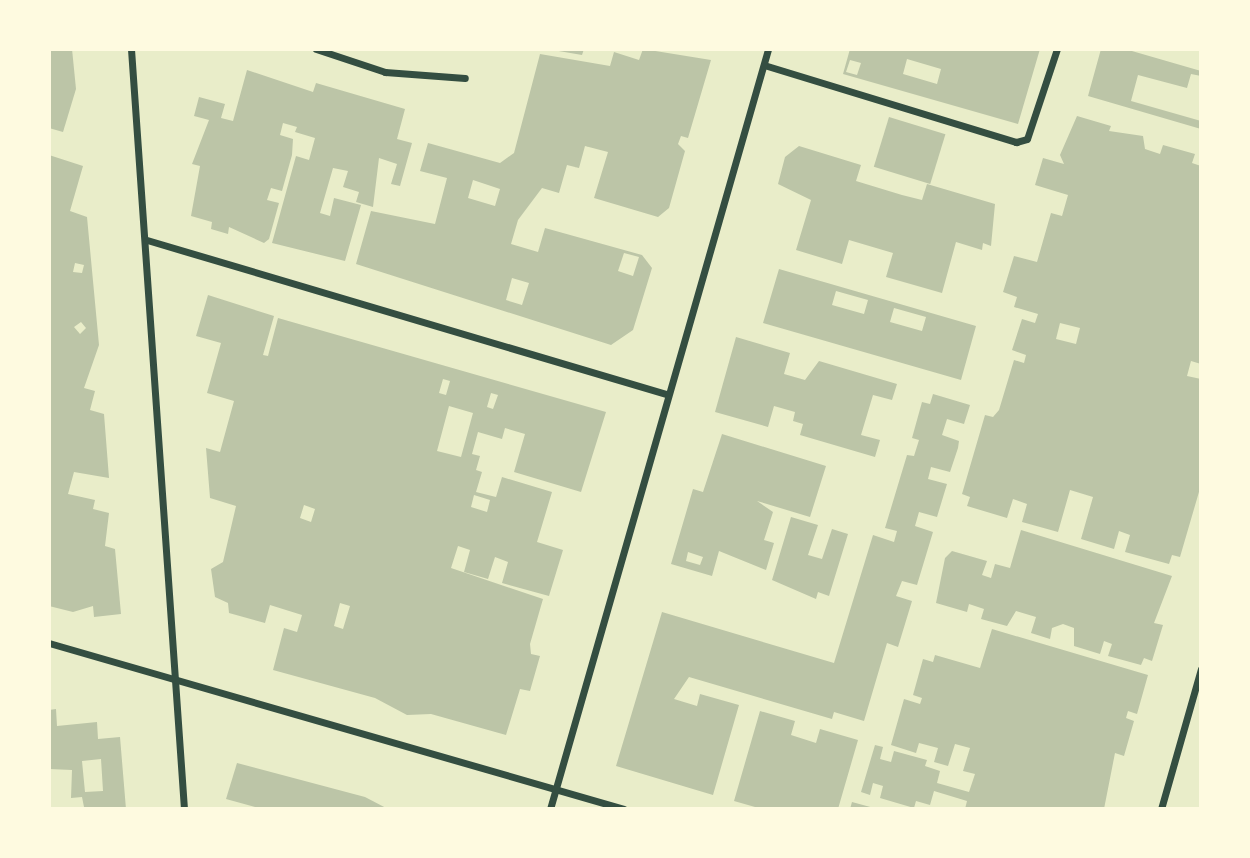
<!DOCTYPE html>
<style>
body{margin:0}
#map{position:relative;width:1250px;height:858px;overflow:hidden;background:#e9edc9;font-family:Quicksand,sans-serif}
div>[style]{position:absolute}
.building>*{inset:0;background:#bcc5a7;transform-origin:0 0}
.minor>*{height:7px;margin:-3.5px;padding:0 3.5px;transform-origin:3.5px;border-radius:3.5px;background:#344e41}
span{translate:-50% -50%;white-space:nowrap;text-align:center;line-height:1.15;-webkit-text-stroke:7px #fefae0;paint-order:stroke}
.frame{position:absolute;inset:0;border:51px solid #fefae0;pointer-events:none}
</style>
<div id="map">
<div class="building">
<i style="clip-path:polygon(49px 49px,72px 49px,76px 89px,63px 132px,49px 128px)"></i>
<i style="clip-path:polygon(547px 49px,584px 49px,582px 55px)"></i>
<i style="clip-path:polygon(evenodd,643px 49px,711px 60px,688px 138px,681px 136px,678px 144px,685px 151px,669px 208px,658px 217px,594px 198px,608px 152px,585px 146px,579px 168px,567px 165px,559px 193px,542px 188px,518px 220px,511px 244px,538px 252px,545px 228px,642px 255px,652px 268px,633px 330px,611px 345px,356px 264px,371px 211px,435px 224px,447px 178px,420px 171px,428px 143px,500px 163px,514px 153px,540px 54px,610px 66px,614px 52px,639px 60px,643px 49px,473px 180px,500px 189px,495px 206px,468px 198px,473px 180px,643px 49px,624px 253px,639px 257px,633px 276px,618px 271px,624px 253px,643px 49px,512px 278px,529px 283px,522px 305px,506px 300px,512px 278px)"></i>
<i style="clip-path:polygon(evenodd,850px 49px,1040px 49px,1018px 124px,843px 74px,850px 49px,907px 59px,941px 69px,937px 84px,903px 74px,907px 59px,850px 49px,850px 60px,861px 63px,857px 75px,846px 72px,850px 60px)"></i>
<i style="clip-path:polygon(1101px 49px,1125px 49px,1201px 71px,1201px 76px,1191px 74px,1187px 88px,1138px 75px,1131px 101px,1201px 121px,1201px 129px,1088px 96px)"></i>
<i style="clip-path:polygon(247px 70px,313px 92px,316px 83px,405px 109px,397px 139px,412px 143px,400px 186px,391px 184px,397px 164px,379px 158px,373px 207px,356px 202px,359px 192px,343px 187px,348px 171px,333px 168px,320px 213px,330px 216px,334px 198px,361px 205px,345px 261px,272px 243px,296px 156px,309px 160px,315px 138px,295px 132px,297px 127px,283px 123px,280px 135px,293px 139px,292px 155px,282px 191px,271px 188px,267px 200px,279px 203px,269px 239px,264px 243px,229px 227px,228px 234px,211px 229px,212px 222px,191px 216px,200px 166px,192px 164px,209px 120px,194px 116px,199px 97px,225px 104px,221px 118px,233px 121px)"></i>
<i style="clip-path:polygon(evenodd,1077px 116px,1111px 126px,1109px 131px,1143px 136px,1145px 149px,1160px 154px,1163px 145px,1195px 154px,1192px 163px,1201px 166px,1201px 364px,1191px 361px,1187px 376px,1201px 379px,1201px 485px,1180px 557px,1172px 555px,1169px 564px,1125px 552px,1130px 535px,1119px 531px,1114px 549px,1081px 539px,1093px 497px,1070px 490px,1058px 532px,1022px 522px,1027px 504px,1013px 499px,1007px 518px,967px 506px,970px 497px,962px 494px,985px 415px,993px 417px,999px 410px,1014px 360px,1024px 363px,1026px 355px,1012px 350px,1022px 319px,1035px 323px,1038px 314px,1014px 307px,1017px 297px,1003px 292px,1014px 256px,1037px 262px,1051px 213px,1062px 216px,1068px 195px,1035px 185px,1043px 158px,1064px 164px,1060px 155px,1077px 116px,1060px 323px,1080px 328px,1076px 344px,1056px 339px,1060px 323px)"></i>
<i style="left:889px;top:117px;width:59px;height:52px;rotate:17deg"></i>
<i style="clip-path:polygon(799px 146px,861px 165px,856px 181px,902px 195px,922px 200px,927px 184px,995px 204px,991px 246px,983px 243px,982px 250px,956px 242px,942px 293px,886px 277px,893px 253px,849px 240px,842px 264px,796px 250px,811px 200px,778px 184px,785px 157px)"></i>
<i style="clip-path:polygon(evenodd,49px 155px,83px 166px,70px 211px,87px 217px,99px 345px,84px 388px,95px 391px,90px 410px,104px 414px,109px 478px,74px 472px,68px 494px,95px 500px,93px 509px,109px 513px,105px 546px,115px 549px,121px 614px,94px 617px,93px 606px,73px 612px,49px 606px,49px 155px,75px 263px,84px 265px,82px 273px,73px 272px,75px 263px,49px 155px,81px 322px,86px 328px,80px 334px,74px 327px,81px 322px)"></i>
<i style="clip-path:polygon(evenodd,779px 269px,976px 326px,961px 380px,763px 323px,779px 269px,836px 291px,868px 300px,864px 314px,832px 305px,836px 291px,779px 269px,894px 308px,926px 317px,922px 331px,890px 322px,894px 308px)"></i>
<i style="clip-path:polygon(evenodd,208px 295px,274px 316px,263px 355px,268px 356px,278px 318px,606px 412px,581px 492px,514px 472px,525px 434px,505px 428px,502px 439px,478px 432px,472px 454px,480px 456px,476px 470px,482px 472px,476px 492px,496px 497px,502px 477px,552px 492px,537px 542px,563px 550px,549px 596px,502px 583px,508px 562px,495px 557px,488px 579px,464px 572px,470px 550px,458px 546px,451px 568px,543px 599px,530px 644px,531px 654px,540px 656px,530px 691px,520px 689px,506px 735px,431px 714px,407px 715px,375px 698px,273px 670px,284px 628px,297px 632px,302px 615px,270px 605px,265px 623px,229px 613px,228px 603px,215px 597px,211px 569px,223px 562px,236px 506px,210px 498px,206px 448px,220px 452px,234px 401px,207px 393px,221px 343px,196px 336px,208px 295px,443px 379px,450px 381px,446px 395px,439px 393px,443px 379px,208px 295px,491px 393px,498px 395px,493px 409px,487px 407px,491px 393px,208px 295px,449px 406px,473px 413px,461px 457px,437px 451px,449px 406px,208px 295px,474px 495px,490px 500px,487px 512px,471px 507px,474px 495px,208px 295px,304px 505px,315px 509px,311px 522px,300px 518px,304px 505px,208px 295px,340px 603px,350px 606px,343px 629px,334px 626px,340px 603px)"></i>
<i style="clip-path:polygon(736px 337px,790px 353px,784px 374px,805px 380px,819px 361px,897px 384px,892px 400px,873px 395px,861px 435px,880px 440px,875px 457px,800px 435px,803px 424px,793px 421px,795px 412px,774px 406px,768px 427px,715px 412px)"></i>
<i style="clip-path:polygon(933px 394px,970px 405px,964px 424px,947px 419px,942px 435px,959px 441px,958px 448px,950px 472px,931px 467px,928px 479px,947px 484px,937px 517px,919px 512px,915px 526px,933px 532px,917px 585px,902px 581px,896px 596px,912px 601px,898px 647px,887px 643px,864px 721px,834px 712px,832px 719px,689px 677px,674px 699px,697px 706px,700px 694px,739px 705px,713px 795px,616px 766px,662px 612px,834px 663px,873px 535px,894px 542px,897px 531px,885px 528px,907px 455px,914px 456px,919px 440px,912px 438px,922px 402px,930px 404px)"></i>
<i style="clip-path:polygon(evenodd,722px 434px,826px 466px,810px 517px,757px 501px,773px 512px,764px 540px,774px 543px,766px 570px,719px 551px,712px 576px,671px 564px,693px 489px,703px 492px,722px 434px,688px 552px,703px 557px,700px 565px,686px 561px,688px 552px)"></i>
<i style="clip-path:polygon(791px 517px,818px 525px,808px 555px,822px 559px,832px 529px,848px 534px,829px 596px,818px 592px,816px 599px,772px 580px)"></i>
<i style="clip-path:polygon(1021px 530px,1172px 576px,1154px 623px,1163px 625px,1152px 661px,1144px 658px,1141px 665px,1108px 656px,1112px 644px,1104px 641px,1100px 654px,1074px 646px,1074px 628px,1063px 624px,1052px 628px,1050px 639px,1031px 633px,1036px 617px,1016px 611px,1007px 626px,981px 619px,984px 609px,969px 604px,967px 612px,936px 603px,945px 558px,952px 551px,987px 561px,982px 575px,991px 578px,995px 564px,1010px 568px)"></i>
<i style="clip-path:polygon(992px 629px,1148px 675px,1137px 714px,1128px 711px,1126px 718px,1134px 721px,1124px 756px,1115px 753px,1104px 809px,965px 809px,967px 801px,934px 791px,930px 805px,916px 801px,914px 808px,880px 798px,883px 786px,873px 783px,870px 795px,861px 792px,875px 745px,883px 747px,880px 759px,891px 762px,894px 751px,927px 760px,925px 766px,940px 771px,937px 783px,969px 792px,975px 774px,963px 771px,970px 748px,955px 744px,948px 766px,934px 762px,938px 748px,919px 743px,916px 753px,891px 745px,904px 699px,920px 704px,922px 698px,913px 695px,923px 659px,933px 662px,935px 655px,980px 668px)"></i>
<i style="clip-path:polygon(evenodd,56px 709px,57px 726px,97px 722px,98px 739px,120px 737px,126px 809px,84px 807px,82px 797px,71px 798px,72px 770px,49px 769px,49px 710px,56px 709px,101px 759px,103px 791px,85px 792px,82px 761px,101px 759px)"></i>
<i style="clip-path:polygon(760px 711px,795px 721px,791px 735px,816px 743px,820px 729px,858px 740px,838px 809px,762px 809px,734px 801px)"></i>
<i style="clip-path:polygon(237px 763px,365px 797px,388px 809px,262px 809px,226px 799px)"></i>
<i style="clip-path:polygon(852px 802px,874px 808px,874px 809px,850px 809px)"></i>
</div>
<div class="minor">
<i style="left:131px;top:49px;width:762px;rotate:86.01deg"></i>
<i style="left:316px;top:49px;width:73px;rotate:18.4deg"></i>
<i style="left:385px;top:72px;width:80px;rotate:4.3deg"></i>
<i style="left:764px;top:65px;width:264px;rotate:17deg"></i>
<i style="left:1016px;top:142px;width:11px;rotate:-15deg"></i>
<i style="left:1027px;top:139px;width:95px;rotate:-71.6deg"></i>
<i style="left:147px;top:240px;width:541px;rotate:16.53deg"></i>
<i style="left:49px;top:643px;width:598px;rotate:16.1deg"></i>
<i style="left:550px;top:809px;width:791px;rotate:-73.99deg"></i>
<i style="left:1161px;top:809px;width:146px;rotate:-74.1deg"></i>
</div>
<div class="frame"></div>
</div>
